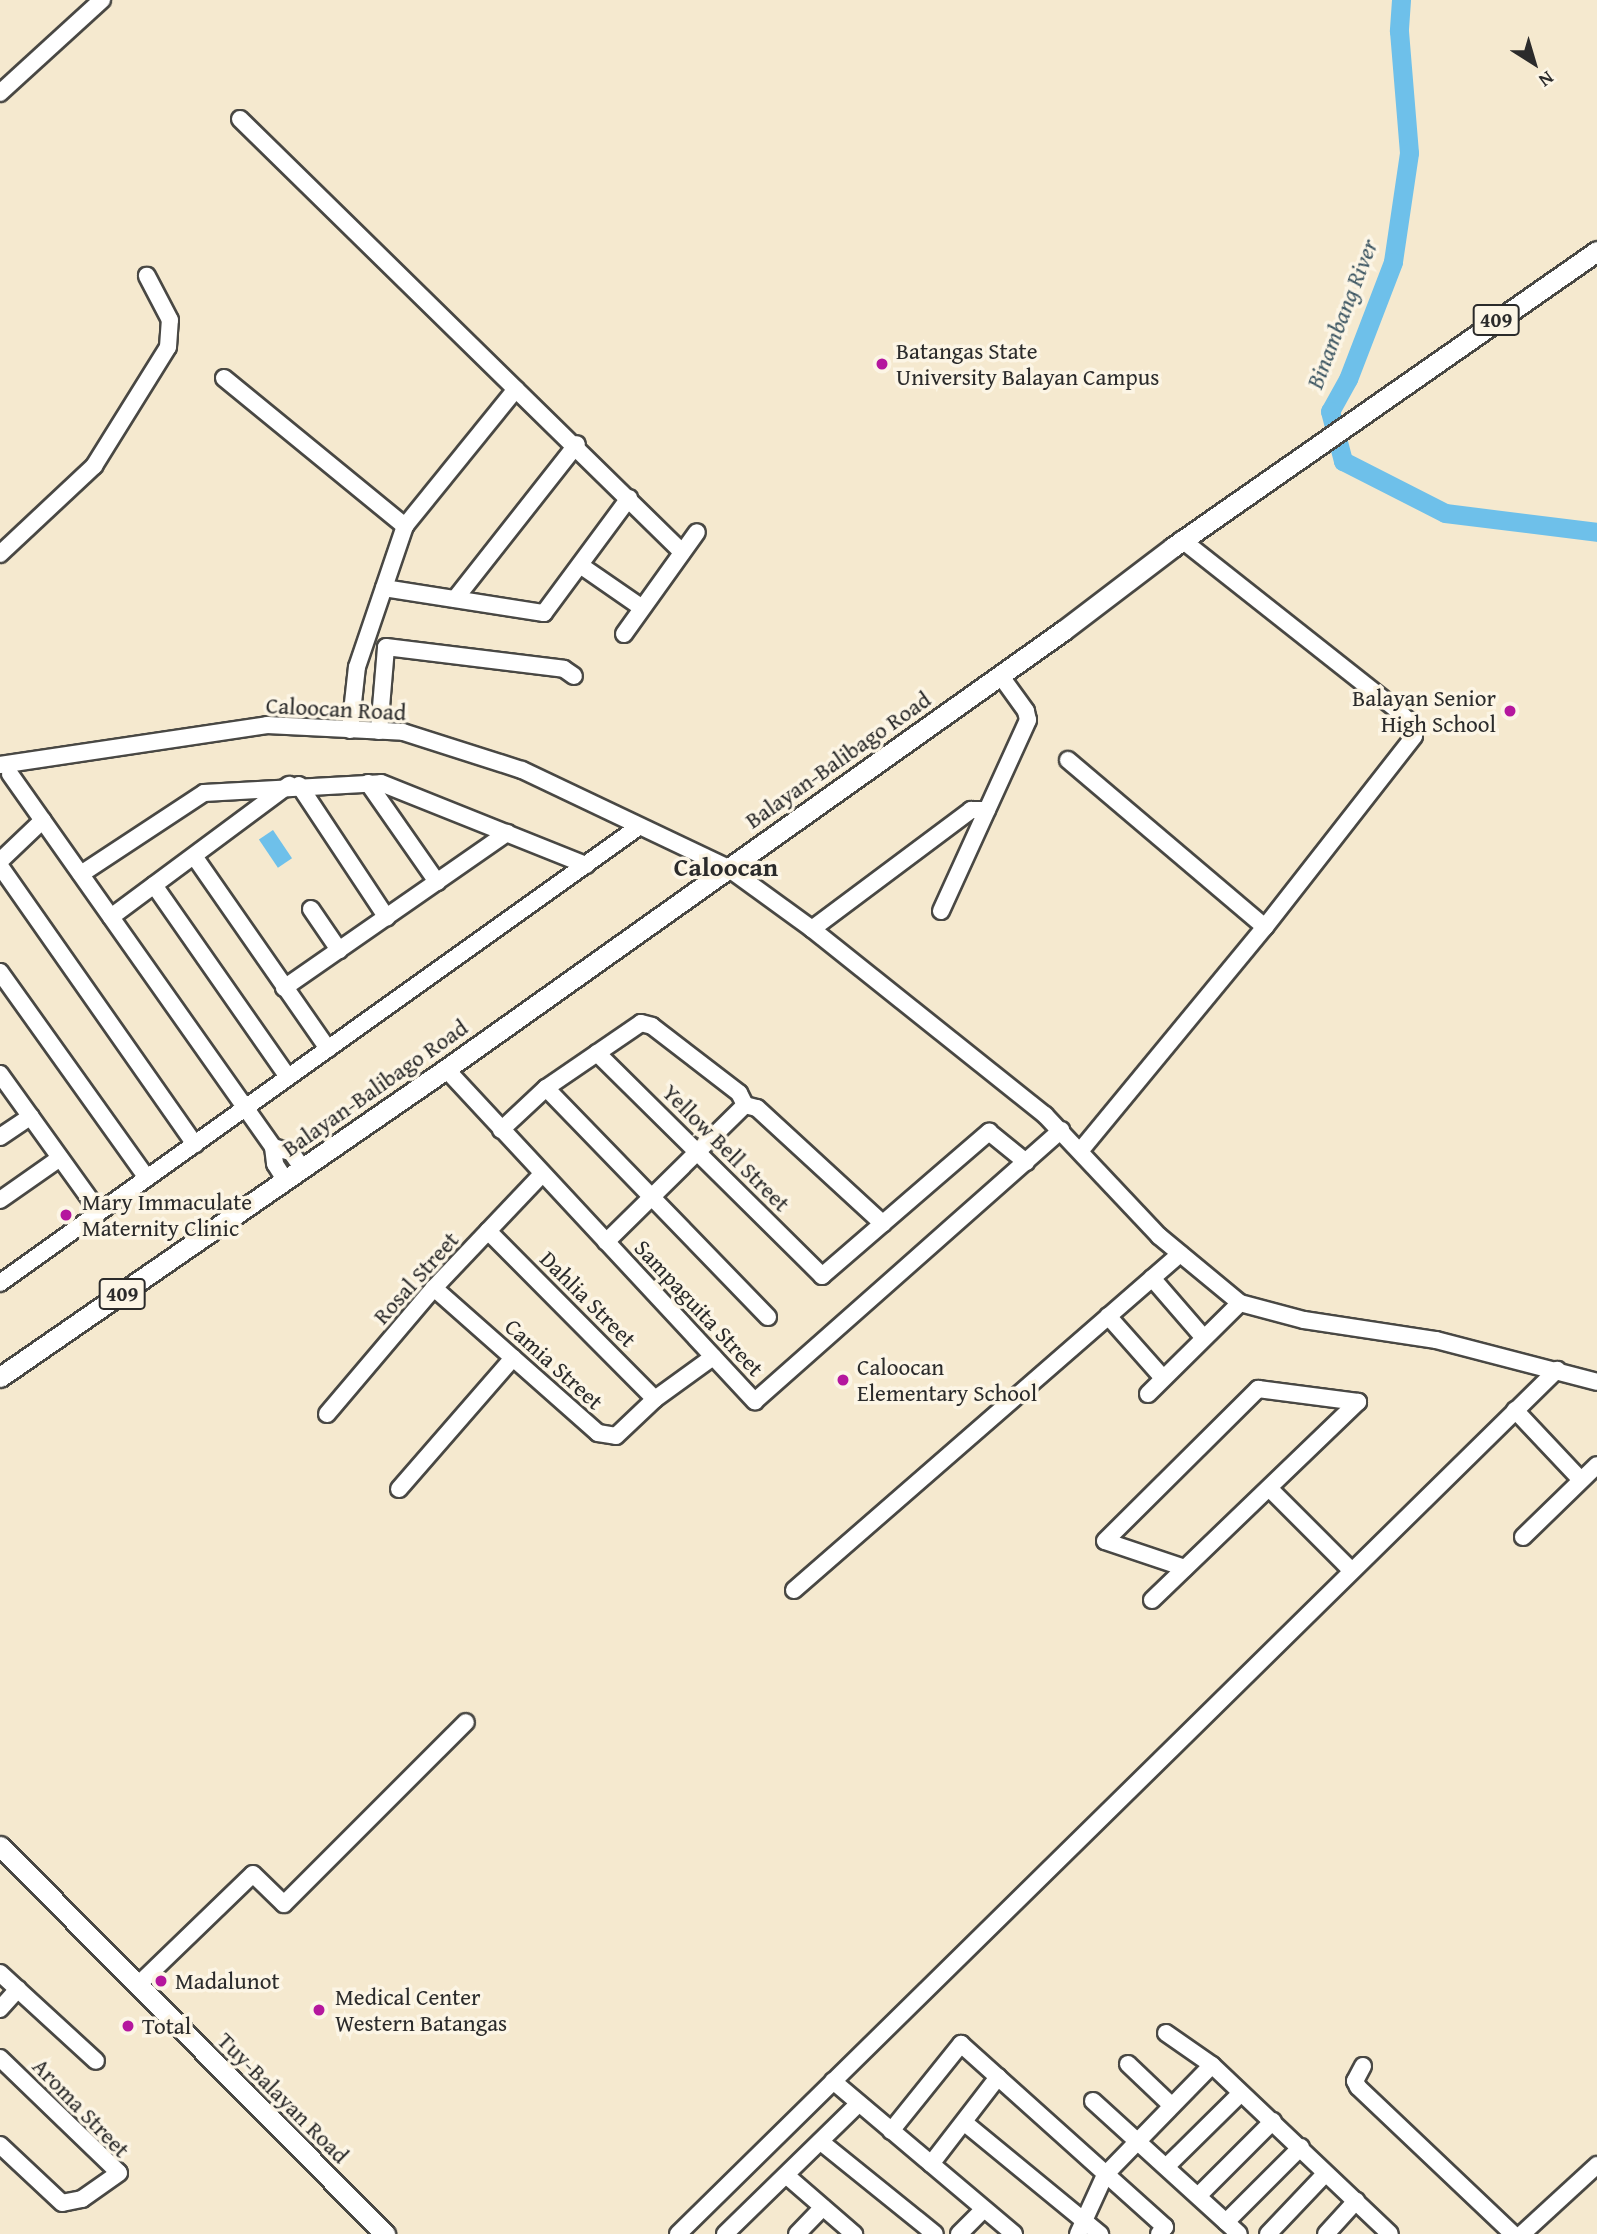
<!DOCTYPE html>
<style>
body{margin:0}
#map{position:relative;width:1597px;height:2234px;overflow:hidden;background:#f5e9cf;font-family:"Gentium Book Plus",serif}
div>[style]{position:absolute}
.water>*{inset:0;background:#6ec0ea;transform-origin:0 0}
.river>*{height:19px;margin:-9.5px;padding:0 9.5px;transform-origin:9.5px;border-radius:9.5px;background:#6ec0ea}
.roads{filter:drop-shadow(2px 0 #494844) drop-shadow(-2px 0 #494844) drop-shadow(0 2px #494844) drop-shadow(0 -2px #494844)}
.minor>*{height:16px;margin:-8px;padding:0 8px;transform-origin:8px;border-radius:8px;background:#fff}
.major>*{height:19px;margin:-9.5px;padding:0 9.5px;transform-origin:9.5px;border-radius:9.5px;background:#fff}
.dots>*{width:19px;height:19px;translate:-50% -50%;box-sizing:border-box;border:4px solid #fcf5e5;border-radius:50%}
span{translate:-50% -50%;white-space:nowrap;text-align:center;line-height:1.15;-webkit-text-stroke:7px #fcf5e5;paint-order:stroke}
.shield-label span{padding:2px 5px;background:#fcf5e5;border:2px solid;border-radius:5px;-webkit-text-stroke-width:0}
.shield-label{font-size:21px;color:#2b2b2b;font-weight:700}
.poi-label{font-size:23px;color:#2b2b2b}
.left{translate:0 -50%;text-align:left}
.right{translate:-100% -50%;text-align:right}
.street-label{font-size:23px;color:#2b2b2b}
.water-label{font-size:24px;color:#3f5864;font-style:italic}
.quarter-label{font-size:26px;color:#2b2b2b;font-weight:700}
.north{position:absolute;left:1499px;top:28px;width:70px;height:70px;-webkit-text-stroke:5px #fcf5e5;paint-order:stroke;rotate:143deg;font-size:19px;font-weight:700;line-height:28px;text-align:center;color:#2b2b2b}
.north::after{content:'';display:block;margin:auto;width:24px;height:32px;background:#2b2b2b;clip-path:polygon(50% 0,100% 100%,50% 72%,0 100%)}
</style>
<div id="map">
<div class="water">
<i style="left:273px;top:830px;width:34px;height:17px;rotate:56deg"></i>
</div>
<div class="river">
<i style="left:1401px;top:0;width:31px;rotate:94deg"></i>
<i style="left:1399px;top:31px;width:122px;rotate:85.3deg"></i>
<i style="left:1409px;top:153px;width:110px;rotate:98.4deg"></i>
<i style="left:1393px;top:262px;width:125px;rotate:111deg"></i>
<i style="left:1348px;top:379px;width:37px;rotate:119deg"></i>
<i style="left:1330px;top:411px;width:52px;rotate:75.4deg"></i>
<i style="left:1343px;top:461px;width:114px;rotate:27deg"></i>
<i style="left:1445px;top:513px;width:153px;rotate:7.1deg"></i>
</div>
<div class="roads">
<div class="minor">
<i style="left:0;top:93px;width:138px;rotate:-42.4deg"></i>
<i style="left:240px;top:119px;width:619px;rotate:44.41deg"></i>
<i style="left:224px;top:378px;width:234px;rotate:39.3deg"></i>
<i style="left:0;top:554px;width:129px;rotate:-43.1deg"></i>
<i style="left:94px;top:466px;width:140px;rotate:-58.1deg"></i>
<i style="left:168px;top:347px;width:27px;rotate:-86deg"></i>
<i style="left:170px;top:320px;width:50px;rotate:-117.6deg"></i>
<i style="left:580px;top:565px;width:75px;rotate:34.7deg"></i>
<i style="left:384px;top:588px;width:162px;rotate:8.9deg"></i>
<i style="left:544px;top:613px;width:143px;rotate:-53.5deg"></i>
<i style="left:455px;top:599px;width:197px;rotate:-51.8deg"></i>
<i style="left:624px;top:634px;width:125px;rotate:-54.4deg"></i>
<i style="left:350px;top:730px;width:63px;rotate:-83.7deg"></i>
<i style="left:357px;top:667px;width:149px;rotate:-71.2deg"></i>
<i style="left:405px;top:526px;width:176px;rotate:-51deg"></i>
<i style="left:379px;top:731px;width:84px;rotate:-85.2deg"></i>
<i style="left:386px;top:647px;width:179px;rotate:7deg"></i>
<i style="left:564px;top:669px;width:12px;rotate:35deg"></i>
<i style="left:1068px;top:760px;width:258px;rotate:40.3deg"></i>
<i style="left:0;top:765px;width:270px;rotate:-8.5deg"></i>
<i style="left:267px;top:725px;width:136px;rotate:2.9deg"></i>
<i style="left:403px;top:732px;width:125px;rotate:17.7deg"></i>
<i style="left:522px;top:770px;width:228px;rotate:25.4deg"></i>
<i style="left:728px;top:868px;width:104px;rotate:36deg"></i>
<i style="left:812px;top:929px;width:298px;rotate:38.6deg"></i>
<i style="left:1045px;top:1115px;width:166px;rotate:46.7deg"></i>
<i style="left:1159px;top:1236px;width:105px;rotate:39.6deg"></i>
<i style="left:1240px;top:1303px;width:66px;rotate:14.9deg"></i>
<i style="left:1304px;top:1320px;width:134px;rotate:8.6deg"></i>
<i style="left:1436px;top:1340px;width:166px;rotate:14.6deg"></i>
<i style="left:10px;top:774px;width:456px;rotate:54.8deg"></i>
<i style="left:273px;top:1147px;width:17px;rotate:83deg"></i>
<i style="left:275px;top:1164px;width:20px;rotate:57deg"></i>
<i style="left:368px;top:783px;width:121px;rotate:55.1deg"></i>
<i style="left:299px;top:785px;width:159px;rotate:56.5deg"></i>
<i style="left:194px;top:856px;width:235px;rotate:55.2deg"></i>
<i style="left:0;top:861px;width:59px;rotate:-43.6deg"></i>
<i style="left:0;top:866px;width:340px;rotate:55deg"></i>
<i style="left:81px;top:874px;width:147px;rotate:-33.4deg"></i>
<i style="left:204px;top:793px;width:177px;rotate:-3.2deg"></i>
<i style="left:381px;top:783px;width:221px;rotate:21.8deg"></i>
<i style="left:154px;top:885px;width:234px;rotate:55.1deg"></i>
<i style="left:311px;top:909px;width:50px;rotate:55.7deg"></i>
<i style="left:941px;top:911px;width:210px;rotate:-65.5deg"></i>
<i style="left:1028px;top:720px;width:9px;rotate:-103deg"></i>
<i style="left:1026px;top:711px;width:44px;rotate:-125.8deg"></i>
<i style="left:111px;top:917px;width:222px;rotate:-36.6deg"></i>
<i style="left:812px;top:929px;width:199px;rotate:-36.8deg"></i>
<i style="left:971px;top:810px;width:16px"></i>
<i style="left:0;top:972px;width:253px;rotate:54.5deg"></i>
<i style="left:284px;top:988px;width:272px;rotate:-34.8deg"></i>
<i style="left:597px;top:1053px;width:317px;rotate:44.7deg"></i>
<i style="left:822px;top:1276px;width:221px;rotate:-40.8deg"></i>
<i style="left:989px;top:1132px;width:48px;rotate:39deg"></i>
<i style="left:446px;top:1069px;width:454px;rotate:47.1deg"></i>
<i style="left:755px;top:1401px;width:409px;rotate:-41.5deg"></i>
<i style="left:0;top:1074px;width:170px;rotate:54.3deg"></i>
<i style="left:546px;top:1088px;width:319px;rotate:45.9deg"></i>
<i style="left:501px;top:1130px;width:62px;rotate:-43deg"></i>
<i style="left:546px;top:1088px;width:115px;rotate:-34.4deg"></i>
<i style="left:641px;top:1023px;width:11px;rotate:15deg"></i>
<i style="left:652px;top:1026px;width:110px;rotate:37.6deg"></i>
<i style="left:739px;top:1093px;width:13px;rotate:63deg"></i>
<i style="left:745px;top:1105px;width:12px;rotate:14deg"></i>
<i style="left:757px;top:1108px;width:171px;rotate:42.6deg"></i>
<i style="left:0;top:1137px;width:37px;rotate:-34deg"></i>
<i style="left:273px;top:1147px;width:19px;rotate:16deg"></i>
<i style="left:291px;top:1152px;width:21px;rotate:55deg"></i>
<i style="left:1081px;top:1150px;width:289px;rotate:-50.5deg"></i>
<i style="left:1265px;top:927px;width:242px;rotate:-52deg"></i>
<i style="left:1414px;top:736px;width:10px;rotate:-90deg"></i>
<i style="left:1414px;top:726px;width:25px;rotate:-137deg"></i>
<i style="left:1396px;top:709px;width:273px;rotate:-141.7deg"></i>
<i style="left:0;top:1200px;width:73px;rotate:-35deg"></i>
<i style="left:488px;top:1231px;width:237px;rotate:45.2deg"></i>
<i style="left:606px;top:1242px;width:195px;rotate:-44.6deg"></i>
<i style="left:1152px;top:1278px;width:79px;rotate:49.1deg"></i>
<i style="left:0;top:1283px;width:783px;rotate:-35.54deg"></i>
<i style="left:434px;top:1288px;width:219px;rotate:41.5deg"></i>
<i style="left:598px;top:1433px;width:18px;rotate:9deg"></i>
<i style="left:616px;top:1436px;width:54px;rotate:-43.5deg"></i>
<i style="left:655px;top:1399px;width:72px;rotate:-35.9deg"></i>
<i style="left:1108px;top:1316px;width:83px;rotate:48.4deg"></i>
<i style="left:1148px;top:1394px;width:129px;rotate:-44.7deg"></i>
<i style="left:1515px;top:1410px;width:96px;rotate:46.7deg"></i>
<i style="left:327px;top:1414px;width:165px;rotate:-49.7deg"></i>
<i style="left:434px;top:1288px;width:157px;rotate:-46.5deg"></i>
<i style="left:399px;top:1489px;width:174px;rotate:-49deg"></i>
<i style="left:1271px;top:1490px;width:113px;rotate:45deg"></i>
<i style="left:1523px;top:1537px;width:103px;rotate:-44.2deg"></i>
<i style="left:1185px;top:1568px;width:84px;rotate:-161.4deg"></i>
<i style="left:1105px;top:1541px;width:216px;rotate:-44.8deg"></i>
<i style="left:1258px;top:1389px;width:101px;rotate:7.4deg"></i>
<i style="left:794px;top:1590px;width:512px;rotate:-41.04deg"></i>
<i style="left:1152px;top:1600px;width:286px;rotate:-43.9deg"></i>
<i style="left:0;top:1973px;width:130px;rotate:42.5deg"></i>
<i style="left:139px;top:1984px;width:158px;rotate:-44deg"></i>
<i style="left:253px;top:1874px;width:43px;rotate:44.1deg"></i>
<i style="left:284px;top:1904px;width:257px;rotate:-45deg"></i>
<i style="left:0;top:2009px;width:27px;rotate:-48deg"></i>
<i style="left:1166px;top:2033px;width:56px;rotate:34.8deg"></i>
<i style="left:1212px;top:2065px;width:245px;rotate:43.5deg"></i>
<i style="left:0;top:2058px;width:165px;rotate:44deg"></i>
<i style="left:119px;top:2173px;width:45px;rotate:144.9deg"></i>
<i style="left:82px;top:2199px;width:20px;rotate:169deg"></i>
<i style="left:62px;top:2203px;width:85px;rotate:-136.9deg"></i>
<i style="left:1128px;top:2064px;width:58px;rotate:43.6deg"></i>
<i style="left:1363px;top:2066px;width:17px;rotate:118deg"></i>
<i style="left:1355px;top:2081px;width:7px;rotate:63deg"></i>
<i style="left:1358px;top:2087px;width:214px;rotate:43.5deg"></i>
<i style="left:833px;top:2081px;width:237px;rotate:40.2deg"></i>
<i style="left:1093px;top:2101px;width:197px;rotate:42.3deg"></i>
<i style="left:965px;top:2123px;width:175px;rotate:39.4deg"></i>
<i style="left:891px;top:2131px;width:112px;rotate:-51.2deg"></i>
<i style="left:961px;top:2044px;width:274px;rotate:41.9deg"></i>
<i style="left:1165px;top:2227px;width:9px;rotate:131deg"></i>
<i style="left:821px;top:2142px;width:146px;rotate:38.9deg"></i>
<i style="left:931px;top:2164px;width:110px;rotate:-52.4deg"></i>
<i style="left:1166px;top:2167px;width:105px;rotate:-44.6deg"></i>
<i style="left:787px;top:2176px;width:89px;rotate:40.9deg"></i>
<i style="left:1198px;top:2196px;width:106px;rotate:-45deg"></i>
<i style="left:1226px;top:2222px;width:106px;rotate:-45deg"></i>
<i style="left:678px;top:2234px;width:1233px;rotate:-44.51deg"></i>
<i style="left:725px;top:2234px;width:185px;rotate:-44.3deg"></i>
<i style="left:797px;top:2234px;width:37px;rotate:-46deg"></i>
<i style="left:959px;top:2234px;width:34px;rotate:-45deg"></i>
<i style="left:1078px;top:2234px;width:65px;rotate:-65.4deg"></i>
<i style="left:1105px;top:2175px;width:153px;rotate:-45.8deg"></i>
<i style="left:1268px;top:2234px;width:81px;rotate:-46.5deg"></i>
<i style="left:1326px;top:2234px;width:45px;rotate:-47.7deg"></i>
<i style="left:1522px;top:2234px;width:102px;rotate:-42.6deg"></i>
</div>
<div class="major">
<i style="left:0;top:1377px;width:542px;rotate:-34.63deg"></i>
<i style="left:446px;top:1069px;width:758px;rotate:-35.39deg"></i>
<i style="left:1064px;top:630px;width:137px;rotate:-37.3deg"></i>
<i style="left:1173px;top:547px;width:517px;rotate:-34.92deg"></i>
<i style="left:0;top:1846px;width:547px;rotate:45.22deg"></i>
</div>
</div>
<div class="dots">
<i style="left:882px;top:364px;background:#b5179e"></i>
<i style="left:1510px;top:711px;background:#b5179e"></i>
<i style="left:66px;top:1215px;background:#b5179e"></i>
<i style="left:843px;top:1380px;background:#b5179e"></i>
<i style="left:161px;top:1981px;background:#b5179e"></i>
<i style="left:319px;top:2010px;background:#b5179e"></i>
<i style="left:128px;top:2026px;background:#b5179e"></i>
</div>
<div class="shield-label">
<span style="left:1496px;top:320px">409</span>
<span style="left:122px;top:1294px">409</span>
</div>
<div class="poi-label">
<span class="left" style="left:896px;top:364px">Batangas State<br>University Balayan Campus</span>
<span class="right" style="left:1496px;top:711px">Balayan Senior<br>High School</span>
<span class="left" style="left:82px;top:1215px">Mary Immaculate<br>Maternity Clinic</span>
<span class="left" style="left:857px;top:1380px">Caloocan<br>Elementary School</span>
<span class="left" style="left:175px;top:1981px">Madalunot</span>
<span class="left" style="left:335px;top:2010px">Medical Center<br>Western Batangas</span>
<span class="left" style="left:142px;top:2026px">Total</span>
</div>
<div class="street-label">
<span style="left:336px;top:709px;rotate:3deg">Caloocan Road</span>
<span style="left:838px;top:760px;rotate:-35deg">Balayan-Balibago Road</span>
<span style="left:375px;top:1088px;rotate:-35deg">Balayan-Balibago Road</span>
<span style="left:726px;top:1148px;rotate:45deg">Yellow Bell Street</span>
<span style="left:416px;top:1278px;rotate:-48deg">Rosal Street</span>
<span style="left:588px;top:1299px;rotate:45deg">Dahlia Street</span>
<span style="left:699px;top:1308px;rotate:47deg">Sampaguita Street</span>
<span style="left:554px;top:1364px;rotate:42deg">Camia Street</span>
<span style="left:283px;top:2098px;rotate:45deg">Tuy-Balayan Road</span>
<span style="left:81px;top:2108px;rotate:46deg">Aroma Street</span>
</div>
<div class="water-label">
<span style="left:1342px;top:314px;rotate:-69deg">Binambang River</span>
</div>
<div class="quarter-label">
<span style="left:726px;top:867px">Caloocan</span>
</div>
<div class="north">N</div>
</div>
